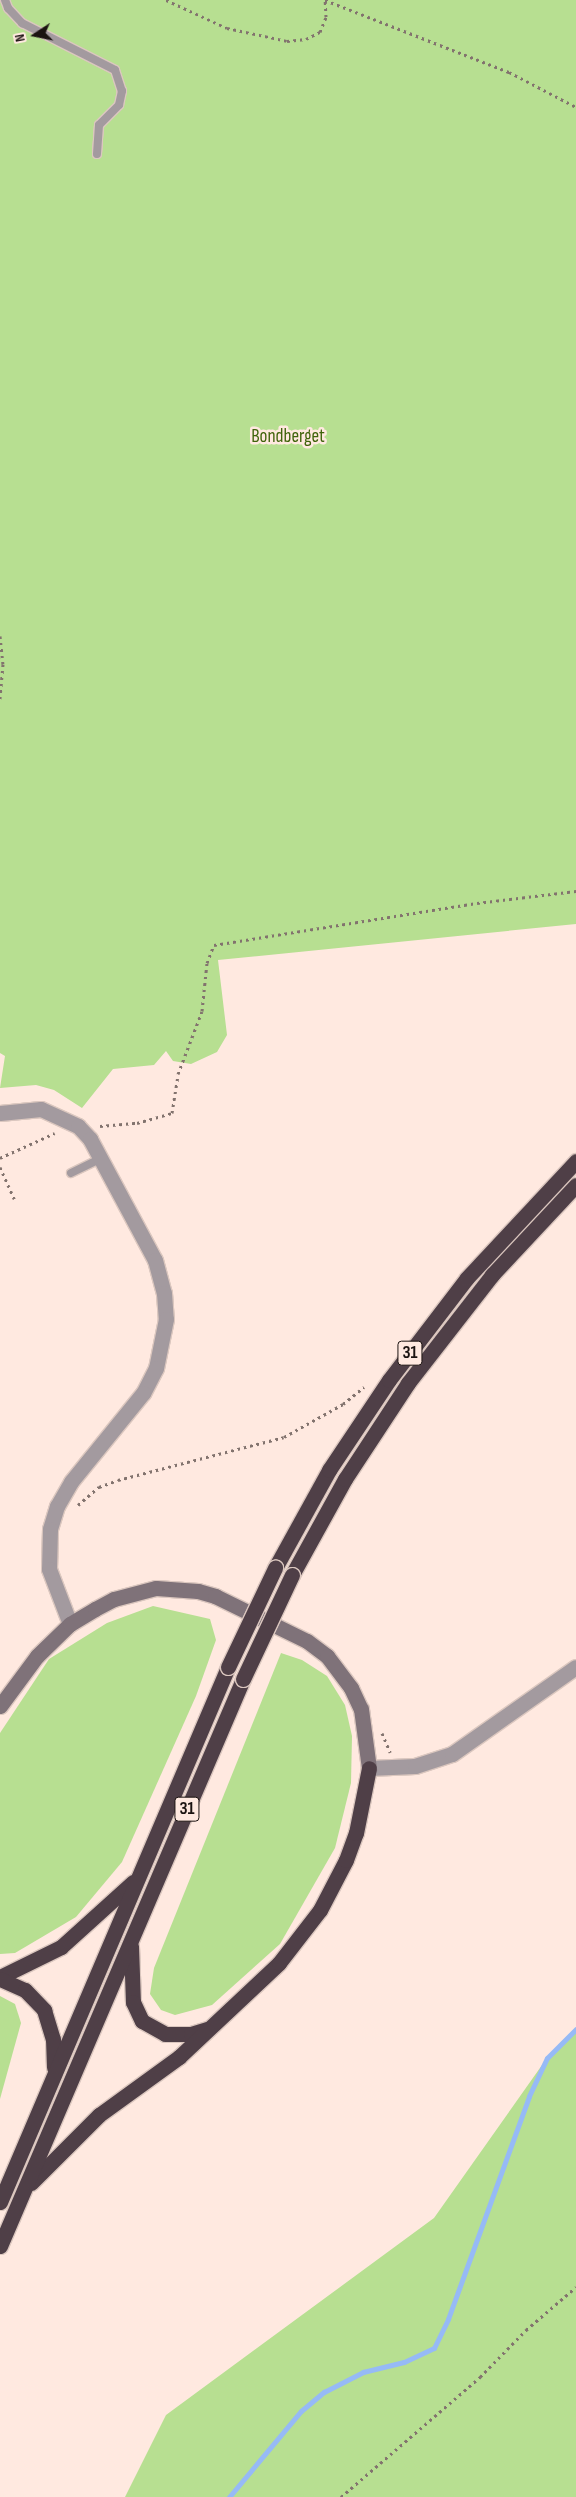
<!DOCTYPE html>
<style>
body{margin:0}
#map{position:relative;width:576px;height:2497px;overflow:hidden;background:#ffe9e0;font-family:"Sofia Sans Condensed",sans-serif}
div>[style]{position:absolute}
.green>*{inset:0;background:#b7df91}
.stream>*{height:5px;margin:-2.5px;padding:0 2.5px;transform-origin:2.5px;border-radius:2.5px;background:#96baf6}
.path>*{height:3px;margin-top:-1.5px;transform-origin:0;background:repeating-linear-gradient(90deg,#82736e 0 2.5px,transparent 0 6.5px)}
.roads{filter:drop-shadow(1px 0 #dbc7bf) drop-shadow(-1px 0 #dbc7bf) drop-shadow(0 1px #dbc7bf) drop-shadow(0 -1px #dbc7bf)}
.lane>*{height:8px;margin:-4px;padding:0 4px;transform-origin:4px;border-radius:4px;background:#a39a9f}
.street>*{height:15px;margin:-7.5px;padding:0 7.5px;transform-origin:7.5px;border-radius:7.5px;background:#a39a9f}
.secondary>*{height:15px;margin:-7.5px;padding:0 7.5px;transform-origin:7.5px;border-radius:7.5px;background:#7f7279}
.highway>*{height:15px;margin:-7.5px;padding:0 7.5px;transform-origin:7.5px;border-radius:7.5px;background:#4f3f47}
.bridges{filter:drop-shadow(1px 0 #dbc7bf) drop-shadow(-1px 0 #dbc7bf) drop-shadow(0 1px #dbc7bf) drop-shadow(0 -1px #dbc7bf)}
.highway-bridge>*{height:15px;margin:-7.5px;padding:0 7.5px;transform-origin:7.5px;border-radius:7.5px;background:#4f3f47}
span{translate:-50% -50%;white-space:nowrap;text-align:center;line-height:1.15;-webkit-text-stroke:5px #ffe9e0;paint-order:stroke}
.shield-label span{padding:1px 4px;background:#ffe9e0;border:1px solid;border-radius:4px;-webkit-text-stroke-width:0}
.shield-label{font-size:18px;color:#1b1311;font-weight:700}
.park-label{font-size:19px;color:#40640b}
.north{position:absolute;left:10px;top:10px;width:50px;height:50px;-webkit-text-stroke:4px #ffe9e0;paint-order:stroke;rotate:259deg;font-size:14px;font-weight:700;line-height:20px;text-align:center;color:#1b1311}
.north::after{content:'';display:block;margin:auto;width:18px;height:22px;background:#1b1311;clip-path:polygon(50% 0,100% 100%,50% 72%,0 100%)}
</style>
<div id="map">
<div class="green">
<i style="clip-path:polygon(0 0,576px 0,576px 924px,218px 960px,227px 1035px,217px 1052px,191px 1064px,173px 1061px,166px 1051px,154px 1065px,113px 1069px,82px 1108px,54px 1090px,36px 1085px,0 1088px,5px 1056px,0 1053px)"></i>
<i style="clip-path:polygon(153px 1606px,210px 1619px,216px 1640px,196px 1696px,122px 1862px,76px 1917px,15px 1953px,0 1954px,0 1733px,49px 1659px,107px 1623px)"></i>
<i style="clip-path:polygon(281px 1653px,302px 1660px,327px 1676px,345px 1705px,352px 1736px,351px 1783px,335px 1848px,280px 1944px,212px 2005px,175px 2015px,161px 2010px,150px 1994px,154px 1968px)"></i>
<i style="clip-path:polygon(0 1996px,15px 2004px,21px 2023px,0 2099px)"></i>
<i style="clip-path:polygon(576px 2032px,576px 2497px,125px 2497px,166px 2415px,434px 2218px,547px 2058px)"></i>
</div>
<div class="stream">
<i style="left:229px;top:2497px;width:112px;rotate:-50.1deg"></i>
<i style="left:301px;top:2411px;width:30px;rotate:-40deg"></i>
<i style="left:324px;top:2392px;width:44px;rotate:-27.1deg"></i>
<i style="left:363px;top:2372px;width:42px;rotate:-13.7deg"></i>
<i style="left:404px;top:2362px;width:33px;rotate:-25deg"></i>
<i style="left:434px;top:2348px;width:32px;rotate:-64deg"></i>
<i style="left:448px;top:2319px;width:237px;rotate:-70deg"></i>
<i style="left:529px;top:2096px;width:42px;rotate:-64.7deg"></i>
<i style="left:547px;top:2058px;width:41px;rotate:-45deg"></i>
</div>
<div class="path">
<i style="left:166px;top:0;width:67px;rotate:24.7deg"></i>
<i style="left:227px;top:28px;width:61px;rotate:12.2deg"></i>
<i style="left:287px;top:41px;width:19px;rotate:-6deg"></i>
<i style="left:306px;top:39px;width:16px;rotate:-27deg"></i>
<i style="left:320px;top:32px;width:16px;rotate:-68deg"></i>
<i style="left:326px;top:17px;width:17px;rotate:-93deg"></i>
<i style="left:325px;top:0;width:198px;rotate:21.4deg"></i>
<i style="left:509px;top:72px;width:76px;rotate:27.6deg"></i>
<i style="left:0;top:636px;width:28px;rotate:84deg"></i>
<i style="left:3px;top:664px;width:35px;rotate:95deg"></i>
<i style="left:100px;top:1126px;width:37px;rotate:-5deg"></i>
<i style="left:137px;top:1123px;width:36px;rotate:-16deg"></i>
<i style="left:172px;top:1113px;width:39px;rotate:-81deg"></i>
<i style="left:178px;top:1074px;width:67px;rotate:-69.1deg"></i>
<i style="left:202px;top:1011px;width:48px;rotate:-84.1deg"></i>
<i style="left:207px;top:963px;width:19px;rotate:-69deg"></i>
<i style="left:214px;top:945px;width:266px;rotate:-9.1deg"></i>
<i style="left:477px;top:903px;width:100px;rotate:-6.9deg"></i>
<i style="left:0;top:1158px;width:60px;rotate:-24.4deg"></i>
<i style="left:0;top:1167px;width:35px;rotate:66deg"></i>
<i style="left:78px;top:1505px;width:28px;rotate:-41deg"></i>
<i style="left:99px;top:1487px;width:20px;rotate:-20deg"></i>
<i style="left:118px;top:1480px;width:171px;rotate:-14.5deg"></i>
<i style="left:284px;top:1437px;width:68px;rotate:-29.2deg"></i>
<i style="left:343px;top:1404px;width:27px;rotate:-39deg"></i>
<i style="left:382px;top:1733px;width:21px;rotate:67deg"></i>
<i style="left:341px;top:2497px;width:184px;rotate:-40.8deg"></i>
<i style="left:480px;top:2377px;width:66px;rotate:-45.6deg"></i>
<i style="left:526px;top:2330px;width:66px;rotate:-40.7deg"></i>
</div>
<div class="roads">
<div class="lane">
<i style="left:5px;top:0;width:9px;rotate:69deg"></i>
<i style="left:8px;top:8px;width:21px;rotate:47deg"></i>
<i style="left:22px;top:23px;width:104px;rotate:26.8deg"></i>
<i style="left:115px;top:70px;width:22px;rotate:72deg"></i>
<i style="left:122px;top:91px;width:14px;rotate:102deg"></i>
<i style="left:119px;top:105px;width:28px;rotate:135deg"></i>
<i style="left:99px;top:125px;width:29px;rotate:94deg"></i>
<i style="left:71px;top:1173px;width:34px;rotate:-26deg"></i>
</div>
<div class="street">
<i style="left:0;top:1113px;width:41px;rotate:-5.6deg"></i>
<i style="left:41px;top:1109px;width:41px;rotate:24.7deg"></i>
<i style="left:78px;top:1126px;width:18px;rotate:47deg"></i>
<i style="left:90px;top:1139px;width:137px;rotate:61.8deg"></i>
<i style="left:155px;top:1260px;width:34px;rotate:75deg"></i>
<i style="left:164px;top:1293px;width:26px;rotate:86deg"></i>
<i style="left:166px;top:1319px;width:50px;rotate:101.5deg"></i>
<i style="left:156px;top:1368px;width:28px;rotate:117deg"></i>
<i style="left:143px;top:1393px;width:114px;rotate:129deg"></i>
<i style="left:71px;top:1482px;width:28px;rotate:120deg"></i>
<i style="left:57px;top:1506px;width:24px;rotate:107deg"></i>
<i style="left:50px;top:1529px;width:40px;rotate:91.4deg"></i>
<i style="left:49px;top:1569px;width:59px;rotate:69.1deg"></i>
<i style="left:369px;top:1768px;width:46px;rotate:-2.5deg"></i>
<i style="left:415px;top:1766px;width:39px;rotate:-18deg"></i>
<i style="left:452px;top:1754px;width:151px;rotate:-35.1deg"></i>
</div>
<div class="secondary">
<i style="left:0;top:1706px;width:62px;rotate:-53.5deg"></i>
<i style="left:37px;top:1656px;width:46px;rotate:-44.1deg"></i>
<i style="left:70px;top:1624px;width:29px;rotate:-31deg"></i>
<i style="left:95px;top:1609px;width:21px;rotate:-28deg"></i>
<i style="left:114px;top:1599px;width:43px;rotate:-14.7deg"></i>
<i style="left:156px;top:1588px;width:42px;rotate:4.1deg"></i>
<i style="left:198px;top:1591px;width:18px;rotate:16deg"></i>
<i style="left:215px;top:1596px;width:102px;rotate:26.1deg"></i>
<i style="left:307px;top:1641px;width:25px;rotate:37deg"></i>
<i style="left:327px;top:1656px;width:40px;rotate:53deg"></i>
<i style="left:351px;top:1688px;width:23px;rotate:65deg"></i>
<i style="left:361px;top:1709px;width:60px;rotate:82.3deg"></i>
</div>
<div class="highway">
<i style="left:275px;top:1568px;width:112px;rotate:-61.1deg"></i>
<i style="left:329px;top:1470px;width:108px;rotate:-56.3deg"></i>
<i style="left:389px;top:1380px;width:128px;rotate:-52.6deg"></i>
<i style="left:467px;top:1278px;width:160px;rotate:-47deg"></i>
<i style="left:292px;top:1575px;width:110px;rotate:-61.1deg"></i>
<i style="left:345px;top:1479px;width:115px;rotate:-56.7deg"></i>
<i style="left:408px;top:1383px;width:137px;rotate:-52.1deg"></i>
<i style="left:492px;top:1275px;width:123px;rotate:-47deg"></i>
<i style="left:131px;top:1946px;width:56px;rotate:88deg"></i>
<i style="left:133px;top:2002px;width:21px;rotate:65deg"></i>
<i style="left:142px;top:2021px;width:26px;rotate:29deg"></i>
<i style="left:165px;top:2034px;width:26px"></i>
<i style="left:191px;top:2034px;width:17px;rotate:-17deg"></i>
<i style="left:0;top:1977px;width:68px;rotate:-26.2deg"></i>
<i style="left:61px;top:1947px;width:97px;rotate:-42.1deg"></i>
<i style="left:0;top:1979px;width:27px;rotate:24deg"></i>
<i style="left:25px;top:1990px;width:28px;rotate:46deg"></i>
<i style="left:44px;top:2010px;width:30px;rotate:73deg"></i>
<i style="left:53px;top:2039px;width:28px;rotate:88deg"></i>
<i style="left:31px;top:2183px;width:96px;rotate:-45deg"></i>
<i style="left:99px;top:2115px;width:99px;rotate:-35.9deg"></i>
<i style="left:179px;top:2057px;width:137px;rotate:-43.2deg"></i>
<i style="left:279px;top:1963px;width:67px;rotate:-52.3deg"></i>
<i style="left:320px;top:1910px;width:56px;rotate:-62.5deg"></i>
<i style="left:346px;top:1860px;width:29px;rotate:-70deg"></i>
<i style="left:356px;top:1833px;width:66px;rotate:-78.7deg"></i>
<i style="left:0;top:2202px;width:582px;rotate:-66.92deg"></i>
<i style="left:0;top:2246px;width:617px;rotate:-66.8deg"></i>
</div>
</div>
<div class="bridges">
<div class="highway-bridge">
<i style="left:228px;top:1667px;width:110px;rotate:-64.6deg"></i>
<i style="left:243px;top:1679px;width:115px;rotate:-64.8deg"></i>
</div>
</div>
<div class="shield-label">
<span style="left:410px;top:1353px">31</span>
<span style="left:187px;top:1809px">31</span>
</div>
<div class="park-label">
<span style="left:288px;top:437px">Bondberget</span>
</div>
<div class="north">N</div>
</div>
